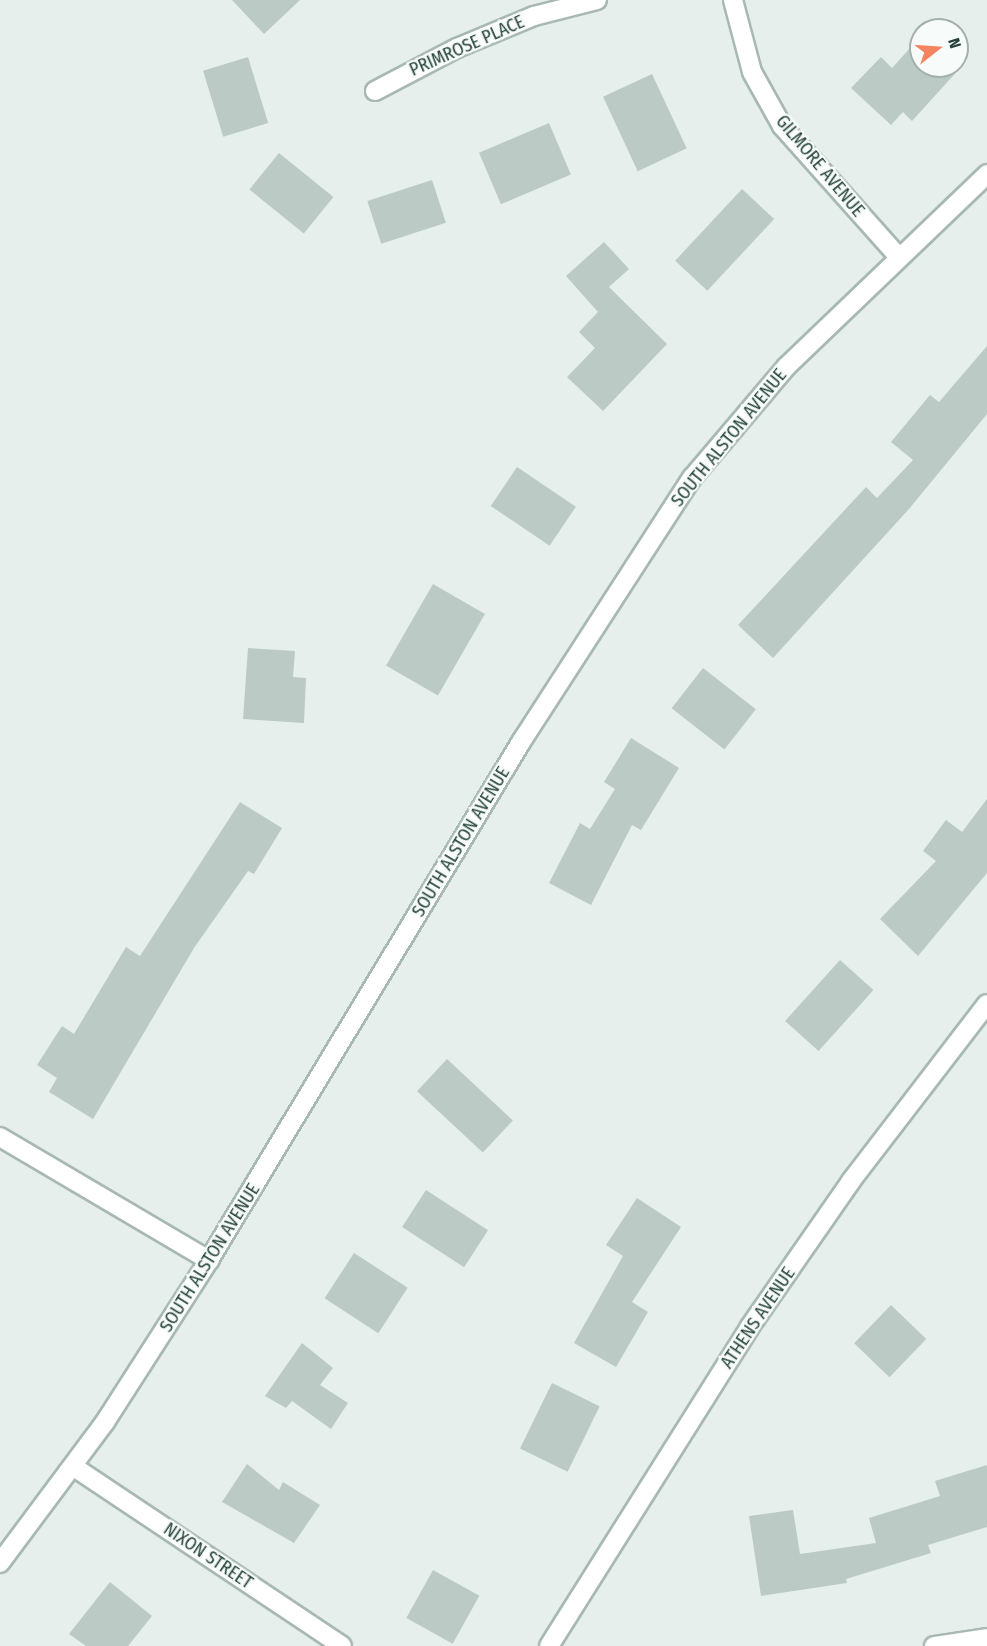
<!DOCTYPE html>
<style>
body{margin:0}
#map{position:relative;width:987px;height:1646px;overflow:hidden;background:#e6efeb;font-family:"Fira Sans Condensed",sans-serif}
div>[style]{position:absolute}
.building>*{inset:0;background:#bbcac4;transform-origin:0 0}
.roads{filter:drop-shadow(2px 0 #a8b8b2) drop-shadow(-2px 0 #a8b8b2) drop-shadow(0 2px #a8b8b2) drop-shadow(0 -2px #a8b8b2)}
.street>*{height:18px;margin:-9px;padding:0 9px;transform-origin:9px;border-radius:9px;background:#fff}
.secondary>*{height:18px;margin:-9px;padding:0 9px;transform-origin:9px;border-radius:9px;background:#fff}
span{translate:-50% -50%;white-space:nowrap;text-align:center;line-height:1.15;-webkit-text-stroke:4.5px #f7fbf9;paint-order:stroke}
.street-label{font-size:18px;color:#24423a}
.north{position:absolute;left:909px;top:18px;width:60px;height:60px;box-sizing:border-box;background:#f7fbf9;border:2px solid #a3b1ad;border-radius:50%;rotate:73deg;font-size:16px;font-weight:700;line-height:24px;text-align:center;color:#24423a}
.north::after{content:'';display:block;margin:auto;width:21px;height:27px;background:#f4845f;clip-path:polygon(50% 0,100% 100%,50% 72%,0 100%)}
</style>
<div id="map">
<div class="building">
<i style="clip-path:polygon(232px 0,300px 0,264px 34px)"></i>
<i style="clip-path:polygon(921px 36px,921px 66px,962px 66px,912px 121px,903px 112px,891px 125px,851px 88px,881px 57px,892px 68px)"></i>
<i style="left:248px;top:57px;width:69px;height:47px;rotate:73deg"></i>
<i style="left:652px;top:74px;width:82px;height:54px;rotate:65deg"></i>
<i style="left:549px;top:123px;width:56px;height:76px;rotate:67deg"></i>
<i style="left:279px;top:153px;width:70px;height:47px;rotate:39deg"></i>
<i style="left:432px;top:180px;width:45px;height:68px;rotate:72deg"></i>
<i style="left:742px;top:189px;width:44px;height:98px;rotate:43deg"></i>
<i style="clip-path:polygon(604px 242px,629px 269px,609px 287px,667px 344px,603px 411px,567px 377px,595px 348px,579px 332px,598px 312px,566px 276px)"></i>
<i style="clip-path:polygon(987px 346px,987px 414px,909px 509px,773px 658px,738px 625px,866px 487px,877px 498px,913px 460px,891px 442px,930px 395px,939px 402px)"></i>
<i style="left:517px;top:467px;width:71px;height:47px;rotate:34deg"></i>
<i style="left:433px;top:584px;width:60px;height:94px;rotate:30deg"></i>
<i style="clip-path:polygon(248px 648px,295px 651px,293px 677px,306px 678px,304px 723px,243px 719px)"></i>
<i style="left:703px;top:668px;width:67px;height:51px;rotate:38deg"></i>
<i style="clip-path:polygon(631px 738px,679px 768px,641px 830px,632px 825px,591px 905px,549px 883px,580px 823px,590px 829px,615px 789px,604px 782px)"></i>
<i style="clip-path:polygon(987px 799px,987px 873px,918px 956px,880px 919px,936px 861px,923px 851px,946px 820px,962px 832px)"></i>
<i style="clip-path:polygon(240px 802px,282px 828px,254px 874px,248px 871px,194px 948px,93px 1119px,49px 1092px,57px 1078px,37px 1065px,62px 1026px,74px 1034px,126px 947px,140px 956px)"></i>
<i style="left:840px;top:960px;width:45px;height:82px;rotate:42deg"></i>
<i style="left:447px;top:1059px;width:90px;height:44px;rotate:43deg"></i>
<i style="left:426px;top:1190px;width:74px;height:44px;rotate:33deg"></i>
<i style="clip-path:polygon(637px 1198px,681px 1227px,632px 1302px,648px 1312px,616px 1367px,574px 1343px,623px 1256px,606px 1245px)"></i>
<i style="left:354px;top:1253px;width:64px;height:54px;rotate:33deg"></i>
<i style="left:891px;top:1305px;width:49px;height:53px;rotate:44deg"></i>
<i style="clip-path:polygon(302px 1343px,333px 1368px,320px 1385px,348px 1403px,331px 1429px,292px 1401px,286px 1408px,265px 1396px)"></i>
<i style="left:552px;top:1383px;width:53px;height:73px;rotate:26deg"></i>
<i style="clip-path:polygon(247px 1464px,279px 1490px,283px 1482px,320px 1505px,294px 1543px,222px 1502px)"></i>
<i style="clip-path:polygon(987px 1465px,987px 1527px,928px 1545px,931px 1553px,846px 1579px,847px 1583px,761px 1596px,749px 1516px,793px 1510px,800px 1554px,876px 1543px,869px 1518px,940px 1496px,935px 1481px)"></i>
<i style="left:433px;top:1570px;width:53px;height:55px;rotate:29deg"></i>
<i style="clip-path:polygon(110px 1582px,152px 1616px,128px 1646px,86px 1646px,69px 1634px)"></i>
</div>
<div class="roads">
<div class="street">
<i style="left:733px;top:0;width:74px;rotate:75.2deg"></i>
<i style="left:752px;top:72px;width:62px;rotate:60.9deg"></i>
<i style="left:782px;top:126px;width:174px;rotate:48.3deg"></i>
<i style="left:375px;top:91px;width:93px;rotate:-27.7deg"></i>
<i style="left:457px;top:48px;width:83px;rotate:-22.6deg"></i>
<i style="left:534px;top:16px;width:65px;rotate:-14.3deg"></i>
<i style="left:0;top:1137px;width:243px;rotate:30.5deg"></i>
<i style="left:74px;top:1467px;width:322px;rotate:33.7deg"></i>
<i style="left:549px;top:1646px;width:376px;rotate:-57.8deg"></i>
<i style="left:749px;top:1328px;width:179px;rotate:-55.2deg"></i>
<i style="left:851px;top:1181px;width:223px;rotate:-52.5deg"></i>
<i style="left:934px;top:1646px;width:54px;rotate:-8.6deg"></i>
</div>
<div class="secondary">
<i style="left:0;top:1563px;width:176px;rotate:-53.3deg"></i>
<i style="left:105px;top:1422px;width:193px;rotate:-57.3deg"></i>
<i style="left:209px;top:1260px;width:605px;rotate:-58.94deg"></i>
<i style="left:521px;top:742px;width:315px;rotate:-57.1deg"></i>
<i style="left:692px;top:478px;width:145px;rotate:-49.7deg"></i>
<i style="left:786px;top:367px;width:279px;rotate:-43.8deg"></i>
</div>
</div>
<div class="street-label">
<span style="left:467px;top:46px;rotate:-24deg">PRIMROSE PLACE</span>
<span style="left:820px;top:166px;rotate:50deg">GILMORE AVENUE</span>
<span style="left:729px;top:438px;rotate:-51deg">SOUTH ALSTON AVENUE</span>
<span style="left:461px;top:842px;rotate:-59deg">SOUTH ALSTON AVENUE</span>
<span style="left:210px;top:1258px;rotate:-58deg">SOUTH ALSTON AVENUE</span>
<span style="left:758px;top:1318px;rotate:-56deg">ATHENS AVENUE</span>
<span style="left:208px;top:1556px;rotate:34deg">NIXON STREET</span>
</div>
<div class="north">N</div>
</div>
